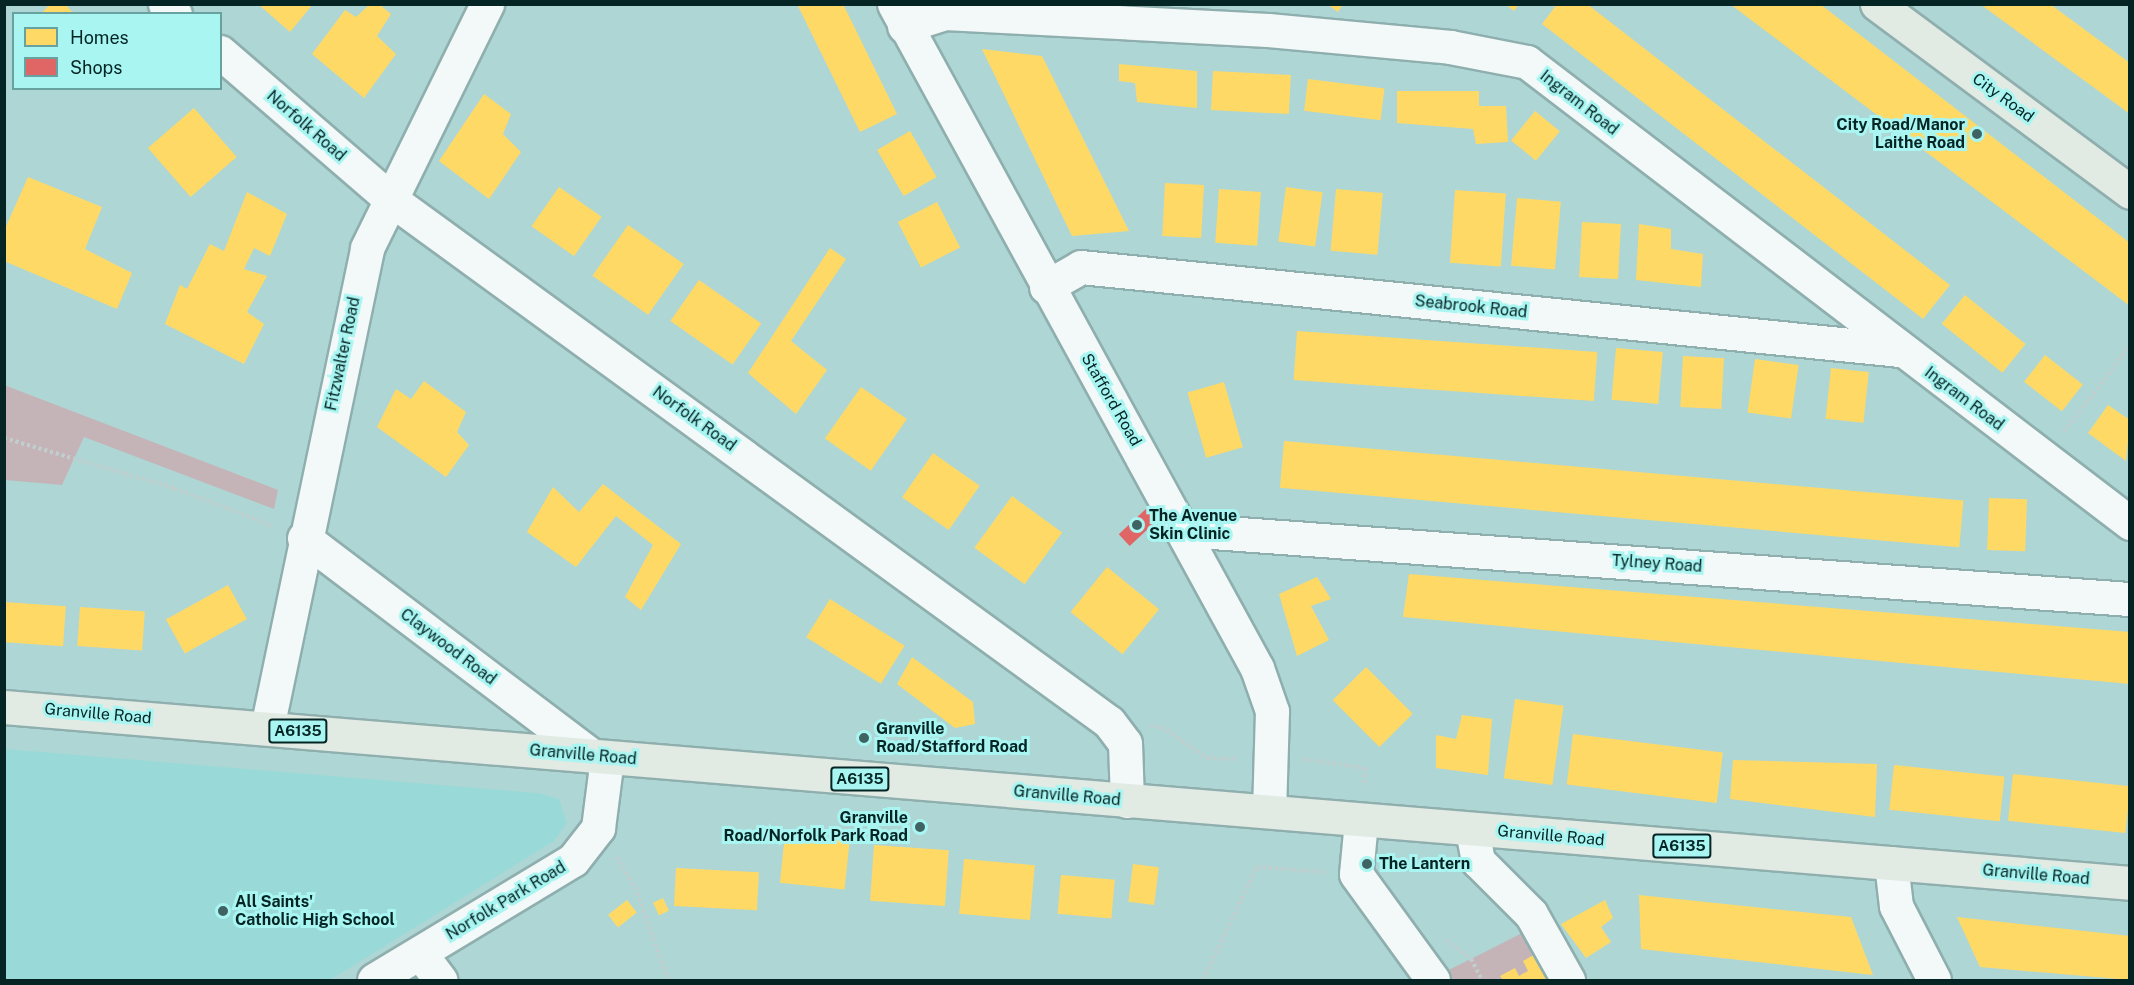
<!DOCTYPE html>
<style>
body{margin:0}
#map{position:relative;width:2134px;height:985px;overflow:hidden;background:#aed6d5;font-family:"Public Sans",sans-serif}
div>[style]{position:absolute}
.built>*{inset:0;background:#99dad8}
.green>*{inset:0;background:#c5b4b7}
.homes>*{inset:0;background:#ffd966;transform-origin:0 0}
.shops>*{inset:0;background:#e06666;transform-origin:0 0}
.path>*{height:4px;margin-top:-2px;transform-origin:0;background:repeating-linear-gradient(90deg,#c1cecd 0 3px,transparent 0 6px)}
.roads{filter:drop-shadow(2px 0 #8fafae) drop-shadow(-2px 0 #8fafae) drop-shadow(0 2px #8fafae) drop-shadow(0 -2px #8fafae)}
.minor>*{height:33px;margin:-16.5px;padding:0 16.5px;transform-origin:16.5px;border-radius:16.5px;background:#f3f9f9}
.major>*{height:33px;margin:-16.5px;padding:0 16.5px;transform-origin:16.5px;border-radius:16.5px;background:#e1eae3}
.dots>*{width:16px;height:16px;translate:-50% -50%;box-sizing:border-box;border:3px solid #a9f5f2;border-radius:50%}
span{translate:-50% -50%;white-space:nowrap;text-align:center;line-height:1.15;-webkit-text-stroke:6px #a9f5f2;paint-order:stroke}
.shield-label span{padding:2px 4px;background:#a9f5f2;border:2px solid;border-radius:4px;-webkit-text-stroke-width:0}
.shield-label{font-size:15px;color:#042524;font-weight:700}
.street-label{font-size:16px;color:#042524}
.poi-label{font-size:16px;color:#042524;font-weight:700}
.right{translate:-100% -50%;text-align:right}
.left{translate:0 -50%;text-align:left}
.frame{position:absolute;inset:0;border:6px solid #042524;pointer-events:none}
.legend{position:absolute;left:12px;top:12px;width:210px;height:78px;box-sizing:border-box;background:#a9f5f2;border:2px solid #67a2a0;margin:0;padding:8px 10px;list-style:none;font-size:18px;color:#042524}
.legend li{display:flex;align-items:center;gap:12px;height:30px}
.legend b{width:30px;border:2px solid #67a2a0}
</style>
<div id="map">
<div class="built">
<i style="clip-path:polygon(5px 749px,537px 793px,559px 799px,567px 823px,554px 841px,330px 980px,5px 980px)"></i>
</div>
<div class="green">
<i style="clip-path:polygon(4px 385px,278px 490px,274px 509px,84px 437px,62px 485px,5px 480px)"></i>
<i style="clip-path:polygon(1526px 931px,1556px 980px,1428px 980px,1471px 959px)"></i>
</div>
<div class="homes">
<i style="clip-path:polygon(50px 4px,65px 4px,74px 14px,41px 14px)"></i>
<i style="clip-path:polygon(258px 4px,313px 4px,290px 32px)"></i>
<i style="clip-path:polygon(797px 4px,843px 4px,897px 114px,860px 132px)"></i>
<i style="clip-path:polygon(1327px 4px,1343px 4px,1338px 12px)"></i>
<i style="clip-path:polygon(1505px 4px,1519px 4px,1514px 11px)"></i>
<i style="clip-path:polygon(1557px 4px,1587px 4px,1950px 285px,1923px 319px,1542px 24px)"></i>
<i style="clip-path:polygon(1730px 4px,1820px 4px,2130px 243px,2130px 306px)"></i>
<i style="clip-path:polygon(1980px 4px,2050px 4px,2130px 63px,2130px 114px)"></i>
<i style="clip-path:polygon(369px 5px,380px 5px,391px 14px,377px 36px,396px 54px,364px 98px,312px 54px,345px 10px,356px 17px)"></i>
<i style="clip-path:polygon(982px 49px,1042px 56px,1129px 231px,1072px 236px)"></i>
<i style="clip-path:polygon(1119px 64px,1197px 71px,1197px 108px,1137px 102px,1135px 83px,1119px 81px)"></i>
<i style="left:1213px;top:71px;width:78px;height:39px;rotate:3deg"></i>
<i style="left:1308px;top:79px;width:77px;height:32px;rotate:7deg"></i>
<i style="clip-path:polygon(1397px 91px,1479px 91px,1479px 106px,1506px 106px,1508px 142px,1476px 144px,1473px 129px,1397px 123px)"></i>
<i style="clip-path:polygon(484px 94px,511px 114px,503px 134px,521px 152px,489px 199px,439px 161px)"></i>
<i style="left:194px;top:108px;width:65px;height:61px;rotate:49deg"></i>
<i style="left:1535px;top:111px;width:32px;height:38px;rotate:39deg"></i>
<i style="left:910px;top:131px;width:53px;height:38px;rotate:60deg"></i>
<i style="clip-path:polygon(28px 177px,102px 207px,85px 249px,132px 273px,117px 309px,4px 261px,4px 231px)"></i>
<i style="left:1165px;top:183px;width:39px;height:53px;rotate:3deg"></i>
<i style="left:559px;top:187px;width:52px;height:48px;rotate:35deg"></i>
<i style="left:1286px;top:187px;width:37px;height:55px;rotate:8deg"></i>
<i style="left:1219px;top:189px;width:42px;height:54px;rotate:4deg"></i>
<i style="left:1336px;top:189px;width:47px;height:62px;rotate:5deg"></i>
<i style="left:1455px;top:190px;width:51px;height:73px;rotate:4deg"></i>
<i style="clip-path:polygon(247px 192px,287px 214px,270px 256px,254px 248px,244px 269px,267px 276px,247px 312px,264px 324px,244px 364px,165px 324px,180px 285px,187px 289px,210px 244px,224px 251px)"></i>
<i style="left:1517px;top:198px;width:44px;height:68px;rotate:5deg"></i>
<i style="left:937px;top:202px;width:51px;height:44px;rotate:63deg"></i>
<i style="left:1582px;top:222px;width:39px;height:55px;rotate:3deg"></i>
<i style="clip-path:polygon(1639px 224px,1671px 229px,1671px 249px,1703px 254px,1701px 287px,1636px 280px)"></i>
<i style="left:628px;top:225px;width:68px;height:62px;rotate:35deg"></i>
<i style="clip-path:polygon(830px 248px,846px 259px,791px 341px,827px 370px,796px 414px,748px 373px)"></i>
<i style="left:699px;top:280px;width:76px;height:50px;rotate:35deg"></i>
<i style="left:1965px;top:295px;width:78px;height:37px;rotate:39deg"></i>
<i style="left:1297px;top:331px;width:301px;height:49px;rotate:4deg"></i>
<i style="left:1616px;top:348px;width:47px;height:52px;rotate:5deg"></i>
<i style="left:2045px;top:355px;width:48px;height:34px;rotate:38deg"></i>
<i style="left:1683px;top:356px;width:41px;height:51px;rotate:3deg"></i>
<i style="left:1755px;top:359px;width:44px;height:54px;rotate:8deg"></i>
<i style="left:1831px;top:368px;width:38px;height:51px;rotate:6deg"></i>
<i style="clip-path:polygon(424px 381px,466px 412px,457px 432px,469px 445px,446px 477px,377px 427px,396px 389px,411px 399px)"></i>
<i style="left:1224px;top:382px;width:68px;height:38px;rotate:74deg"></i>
<i style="left:861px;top:387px;width:56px;height:63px;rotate:35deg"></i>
<i style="clip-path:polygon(2108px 405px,2130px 420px,2126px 461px,2088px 433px)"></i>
<i style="left:1284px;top:441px;width:682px;height:47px;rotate:5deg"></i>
<i style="left:933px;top:453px;width:57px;height:54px;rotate:35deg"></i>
<i style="clip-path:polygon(603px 484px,681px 544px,641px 610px,625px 597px,653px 545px,616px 516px,576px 567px,527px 532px,553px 487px,579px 512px)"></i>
<i style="left:1012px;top:496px;width:62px;height:64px;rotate:36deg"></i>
<i style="left:1989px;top:498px;width:38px;height:52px;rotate:2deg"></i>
<i style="left:1107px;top:567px;width:67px;height:58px;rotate:39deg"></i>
<i style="clip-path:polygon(1409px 574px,2130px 632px,2130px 684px,1403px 617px)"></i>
<i style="clip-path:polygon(1317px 577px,1331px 599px,1311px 606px,1329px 640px,1297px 656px,1279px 594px)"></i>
<i style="left:228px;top:585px;width:39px;height:71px;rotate:61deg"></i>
<i style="left:830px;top:599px;width:88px;height:45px;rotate:32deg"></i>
<i style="left:4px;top:602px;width:62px;height:40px;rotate:4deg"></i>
<i style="left:80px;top:607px;width:65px;height:39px;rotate:4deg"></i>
<i style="clip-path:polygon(912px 657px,973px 702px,975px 724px,955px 728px,897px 684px)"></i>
<i style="left:1366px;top:667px;width:66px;height:47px;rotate:45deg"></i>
<i style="left:1515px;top:699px;width:49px;height:80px;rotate:8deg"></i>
<i style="clip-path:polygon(1462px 715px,1492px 719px,1488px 775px,1436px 768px,1436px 735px,1456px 739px)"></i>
<i style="left:1573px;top:734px;width:151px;height:51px;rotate:7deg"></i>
<i style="clip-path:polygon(1733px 760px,1877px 764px,1875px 817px,1730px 799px)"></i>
<i style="left:1894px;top:765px;width:111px;height:45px;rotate:6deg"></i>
<i style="left:2013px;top:774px;width:118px;height:47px;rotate:6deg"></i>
<i style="left:785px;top:834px;width:65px;height:49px;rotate:6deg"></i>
<i style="left:874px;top:845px;width:75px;height:56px;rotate:4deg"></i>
<i style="left:964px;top:859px;width:71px;height:55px;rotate:5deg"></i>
<i style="left:1133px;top:864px;width:26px;height:38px;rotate:7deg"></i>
<i style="left:676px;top:868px;width:83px;height:38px;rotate:3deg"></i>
<i style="left:1061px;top:875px;width:54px;height:39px;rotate:5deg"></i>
<i style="clip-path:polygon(1639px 895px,1851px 917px,1873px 975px,1641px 949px)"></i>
<i style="left:663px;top:898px;width:14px;height:11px;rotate:65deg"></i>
<i style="left:627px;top:900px;width:16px;height:24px;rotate:52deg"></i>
<i style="clip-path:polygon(1605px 900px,1613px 918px,1601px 927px,1611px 942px,1586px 958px,1561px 924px)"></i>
<i style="clip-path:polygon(1957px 917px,2130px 936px,2130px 980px,1980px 967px)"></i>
<i style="clip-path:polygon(1537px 953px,1552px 980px,1503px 980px,1500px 976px,1515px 968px,1519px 976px,1528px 971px,1523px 961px)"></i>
</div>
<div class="shops">
<i style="left:1148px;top:507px;width:16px;height:40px;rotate:47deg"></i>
</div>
<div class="path">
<i style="left:2064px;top:432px;width:108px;rotate:-52.5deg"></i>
<i style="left:4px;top:438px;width:177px;rotate:16.4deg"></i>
<i style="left:174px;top:488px;width:108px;rotate:21.1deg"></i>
<i style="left:1150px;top:726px;width:12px;rotate:5deg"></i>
<i style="left:1162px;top:727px;width:55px;rotate:34.6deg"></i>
<i style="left:1207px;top:758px;width:31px;rotate:2deg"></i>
<i style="left:1303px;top:759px;width:63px;rotate:8.3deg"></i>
<i style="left:1365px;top:768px;width:19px;rotate:93deg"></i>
<i style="left:616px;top:857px;width:36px;rotate:58deg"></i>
<i style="left:635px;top:887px;width:99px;rotate:70.5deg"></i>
<i style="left:1446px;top:940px;width:31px;rotate:37deg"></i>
<i style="left:1471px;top:959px;width:24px;rotate:62deg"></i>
<i style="left:1203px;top:980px;width:125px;rotate:-64.5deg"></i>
<i style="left:1257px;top:867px;width:68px;rotate:4.2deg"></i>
</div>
<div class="roads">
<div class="minor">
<i style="left:165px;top:4px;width:14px;rotate:45deg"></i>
<i style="left:894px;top:4px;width:757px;rotate:61.34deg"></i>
<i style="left:1257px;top:668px;width:46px;rotate:70.8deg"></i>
<i style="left:1272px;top:711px;width:100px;rotate:91.7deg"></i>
<i style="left:904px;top:26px;width:43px;rotate:-17.6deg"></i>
<i style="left:945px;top:13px;width:323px;rotate:3deg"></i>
<i style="left:1268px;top:30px;width:183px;rotate:5.3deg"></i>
<i style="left:1450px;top:47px;width:78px;rotate:11deg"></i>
<i style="left:1527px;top:62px;width:759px;rotate:37.4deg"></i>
<i style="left:220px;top:52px;width:223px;rotate:40.8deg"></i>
<i style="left:389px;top:198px;width:890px;rotate:36.05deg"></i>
<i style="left:1109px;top:722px;width:26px;rotate:53deg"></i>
<i style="left:1125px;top:743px;width:58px;rotate:88deg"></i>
<i style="left:1046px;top:287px;width:40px;rotate:-29.7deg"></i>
<i style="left:1081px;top:267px;width:823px;rotate:5.79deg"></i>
<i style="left:1185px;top:530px;width:948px;rotate:4.18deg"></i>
<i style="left:304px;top:538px;width:361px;rotate:37.1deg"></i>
<i style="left:267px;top:728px;width:490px;rotate:-78.2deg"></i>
<i style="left:367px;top:248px;width:272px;rotate:-63.8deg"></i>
<i style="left:1361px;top:821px;width:53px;rotate:95.4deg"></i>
<i style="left:1356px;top:874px;width:131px;rotate:54deg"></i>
<i style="left:1472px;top:830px;width:32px;rotate:79deg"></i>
<i style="left:1478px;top:861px;width:75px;rotate:45deg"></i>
<i style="left:1531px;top:914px;width:76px;rotate:60.7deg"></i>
<i style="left:1891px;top:863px;width:43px;rotate:83.4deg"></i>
<i style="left:1896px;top:906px;width:83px;rotate:62.8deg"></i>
<i style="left:420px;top:953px;width:34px;rotate:53deg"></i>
<i style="left:374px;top:980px;width:232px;rotate:-31.1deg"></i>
<i style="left:573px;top:860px;width:41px;rotate:-52deg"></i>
<i style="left:598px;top:828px;width:71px;rotate:-82.7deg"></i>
</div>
<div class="major">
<i style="left:1877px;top:4px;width:315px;rotate:36.6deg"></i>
<i style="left:4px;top:707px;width:2133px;rotate:4.73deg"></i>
</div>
</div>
<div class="dots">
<i style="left:1977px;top:134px;background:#3f6362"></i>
<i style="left:1137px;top:525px;background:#3f6362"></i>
<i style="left:864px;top:738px;background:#3f6362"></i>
<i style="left:920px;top:827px;background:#3f6362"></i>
<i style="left:1367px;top:864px;background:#3f6362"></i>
<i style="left:223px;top:911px;background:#3f6362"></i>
</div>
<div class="shield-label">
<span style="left:298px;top:731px">A6135</span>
<span style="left:860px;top:779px">A6135</span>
<span style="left:1682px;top:846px">A6135</span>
</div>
<div class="street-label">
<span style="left:2003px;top:98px;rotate:36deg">City Road</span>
<span style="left:1579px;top:103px;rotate:38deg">Ingram Road</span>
<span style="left:306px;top:126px;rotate:41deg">Norfolk Road</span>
<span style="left:1471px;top:307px;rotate:6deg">Seabrook Road</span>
<span style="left:343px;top:354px;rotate:-78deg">Fitzwalter Road</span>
<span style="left:1964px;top:399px;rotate:37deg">Ingram Road</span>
<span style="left:1111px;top:400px;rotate:60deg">Stafford Road</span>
<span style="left:694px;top:419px;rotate:36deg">Norfolk Road</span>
<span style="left:1657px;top:564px;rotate:4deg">Tylney Road</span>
<span style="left:448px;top:647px;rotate:37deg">Claywood Road</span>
<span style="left:98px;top:714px;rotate:5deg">Granville Road</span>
<span style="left:583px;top:755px;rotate:5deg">Granville Road</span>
<span style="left:1067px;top:796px;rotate:5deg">Granville Road</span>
<span style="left:1551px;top:836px;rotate:5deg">Granville Road</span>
<span style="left:2036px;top:875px;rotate:5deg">Granville Road</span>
<span style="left:506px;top:901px;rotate:-31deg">Norfolk Park Road</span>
</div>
<div class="poi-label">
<span class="right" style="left:1965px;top:134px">City Road/Manor<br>Laithe Road</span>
<span class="left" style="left:1149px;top:525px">The Avenue<br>Skin Clinic</span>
<span class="left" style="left:876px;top:738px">Granville<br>Road/Stafford Road</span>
<span class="right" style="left:908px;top:827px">Granville<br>Road/Norfolk Park Road</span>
<span class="left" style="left:1379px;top:864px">The Lantern</span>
<span class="left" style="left:235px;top:911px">All Saints'<br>Catholic High School</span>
</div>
<div class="frame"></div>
<ul class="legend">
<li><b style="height:16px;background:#ffd966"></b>Homes</li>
<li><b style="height:16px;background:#e06666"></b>Shops</li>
</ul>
</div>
